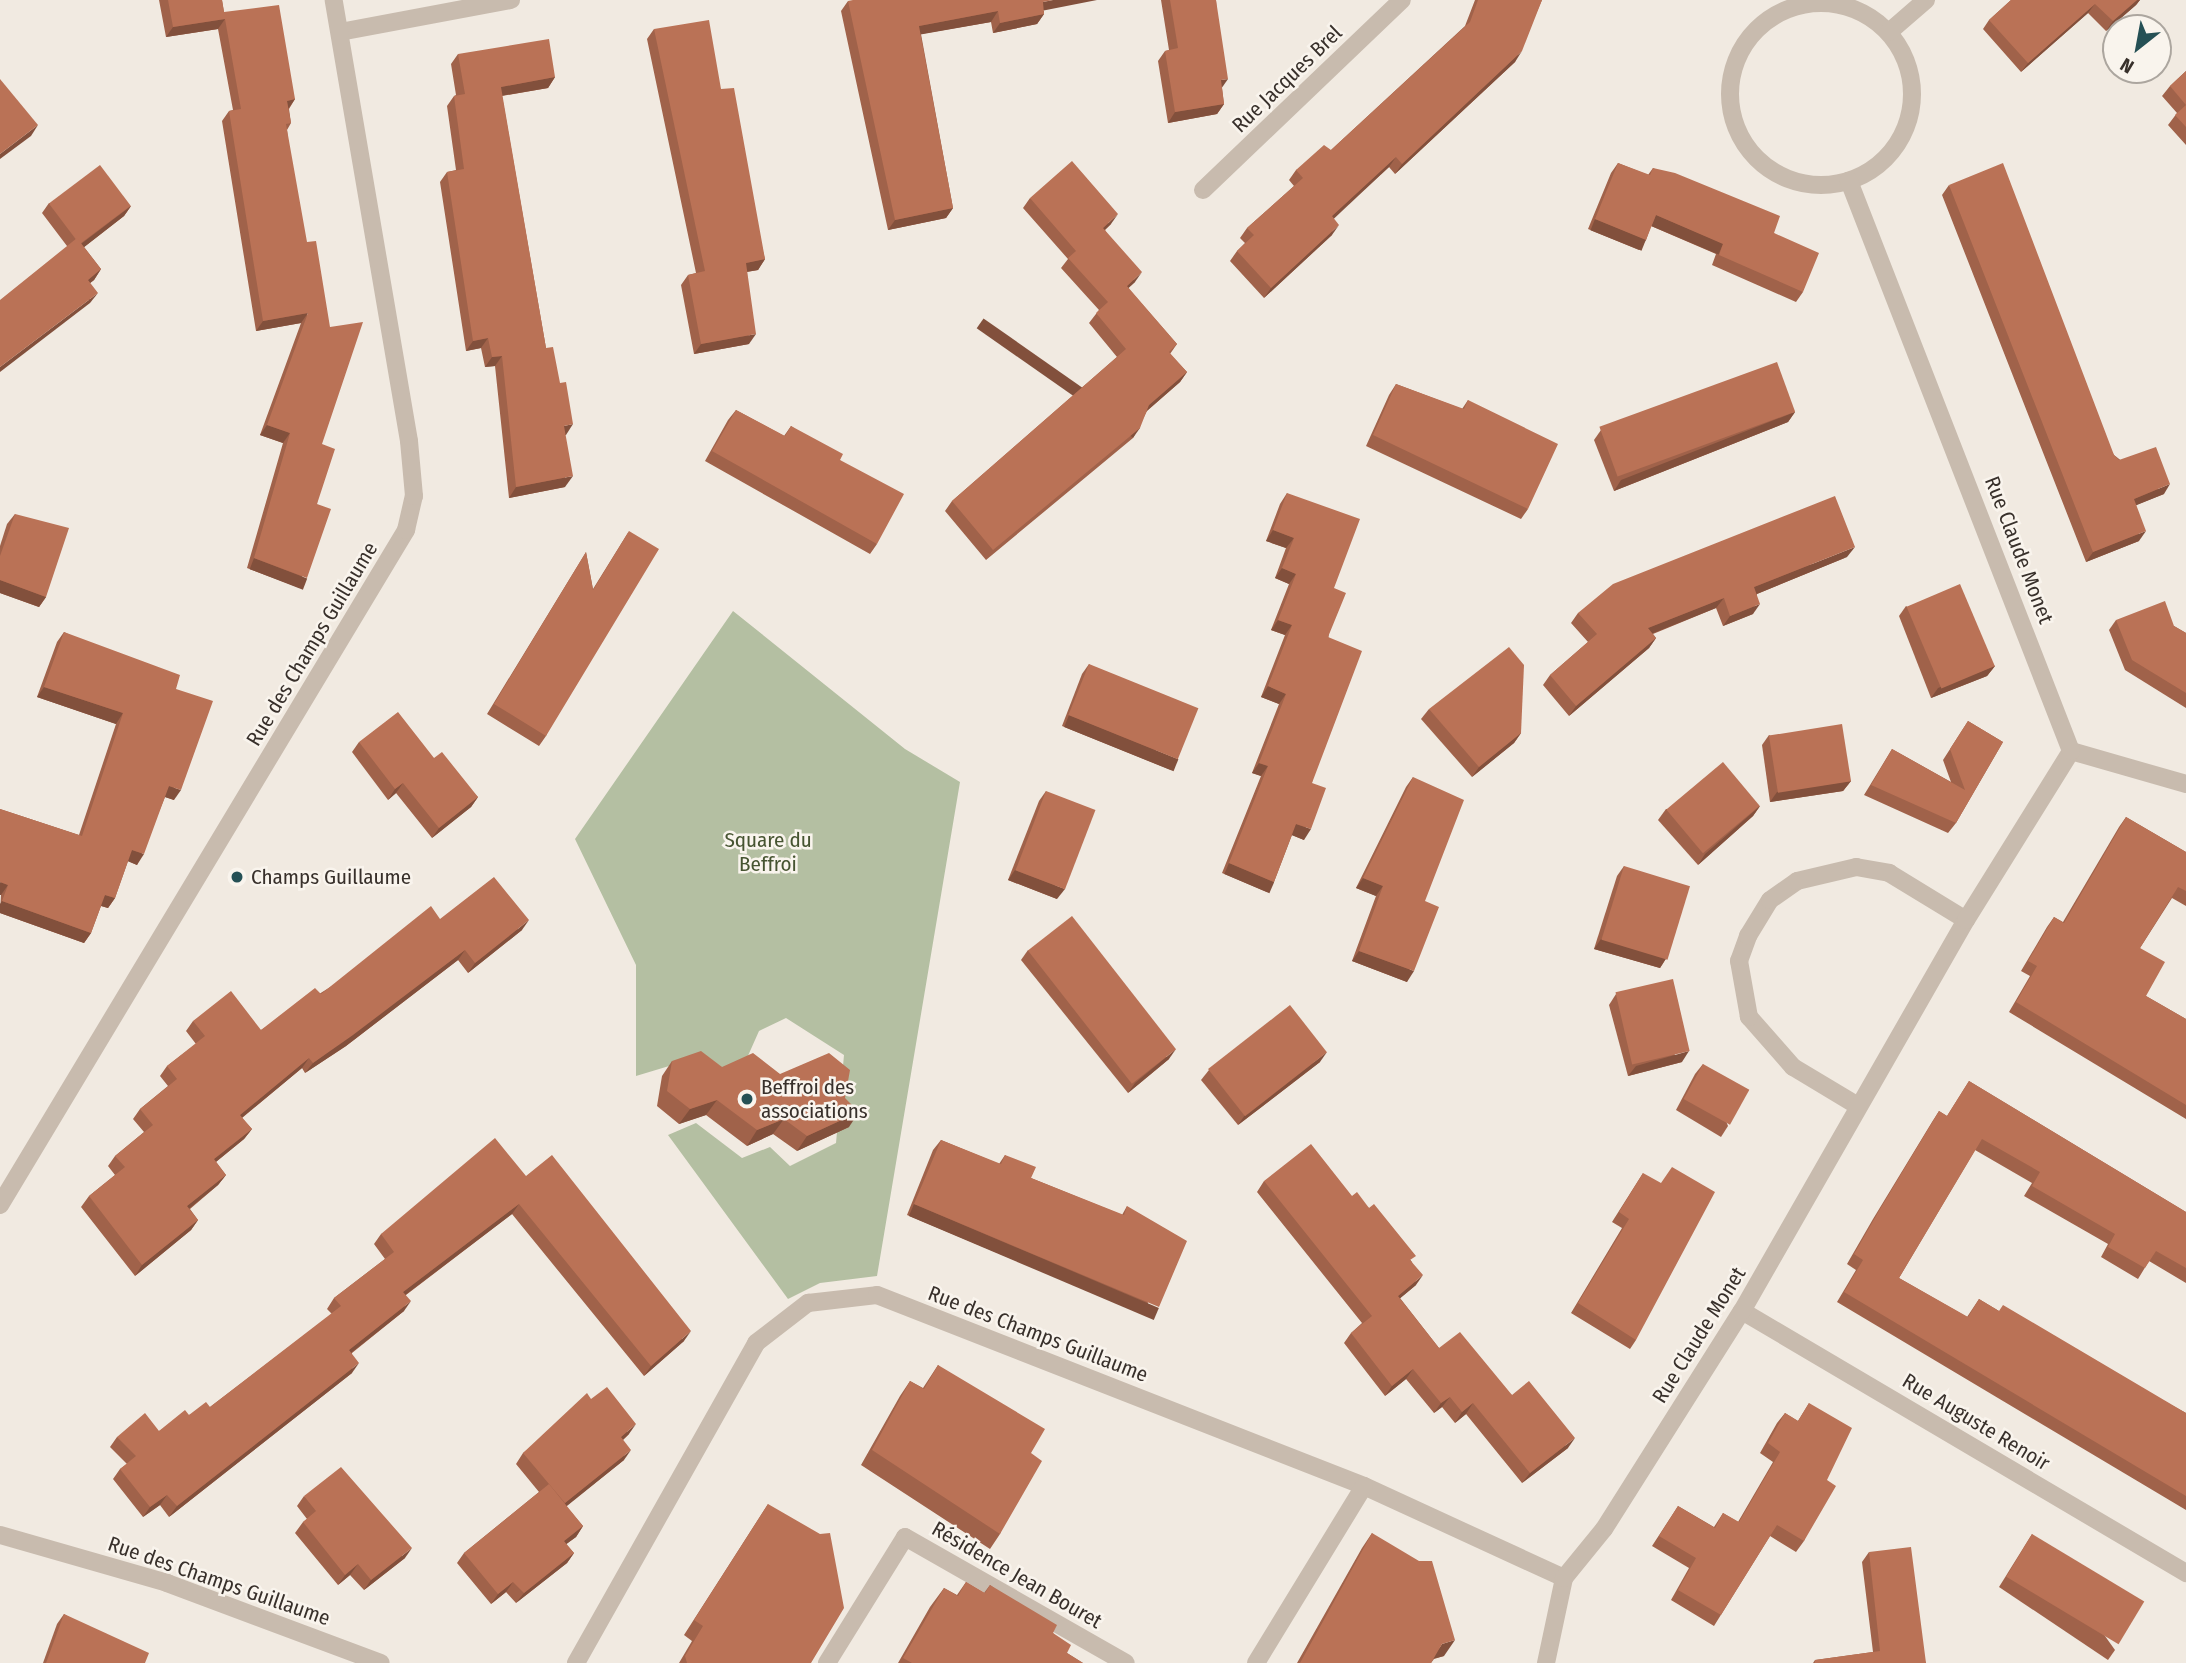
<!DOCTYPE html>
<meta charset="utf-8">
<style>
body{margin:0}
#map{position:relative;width:2186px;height:1663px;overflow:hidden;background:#f1eae1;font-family:"Fira Sans Condensed",sans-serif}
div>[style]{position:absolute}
.green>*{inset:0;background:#b4bfa2}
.minor>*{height:18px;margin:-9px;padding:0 9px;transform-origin:9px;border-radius:9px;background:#c8bbae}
.minor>.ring{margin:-9px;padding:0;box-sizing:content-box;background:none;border:18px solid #c8bbae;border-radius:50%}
.wall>*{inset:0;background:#a0624a}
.shaded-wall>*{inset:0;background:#82503c;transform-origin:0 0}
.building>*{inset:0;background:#ba7256;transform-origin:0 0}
.dots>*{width:19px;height:19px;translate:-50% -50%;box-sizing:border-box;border:4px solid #f9f4ed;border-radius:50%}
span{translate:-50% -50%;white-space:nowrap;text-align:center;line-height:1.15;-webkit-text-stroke:5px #f9f4ed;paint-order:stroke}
.street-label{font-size:21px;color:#38302b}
.park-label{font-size:21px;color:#465431}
.poi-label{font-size:21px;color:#38302b}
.left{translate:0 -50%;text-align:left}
.north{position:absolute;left:2102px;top:14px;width:70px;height:70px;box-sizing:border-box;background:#f9f4ed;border:2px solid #aca69f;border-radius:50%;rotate:211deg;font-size:19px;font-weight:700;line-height:28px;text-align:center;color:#38302b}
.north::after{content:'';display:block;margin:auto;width:24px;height:32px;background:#255055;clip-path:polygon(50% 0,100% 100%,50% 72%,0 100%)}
</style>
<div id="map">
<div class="green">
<i style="clip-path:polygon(733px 611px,905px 749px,960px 782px,877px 1276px,820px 1283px,788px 1299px,668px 1135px,696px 1123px,742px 1158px,770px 1147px,790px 1166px,836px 1143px,844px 1055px,786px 1018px,759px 1031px,743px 1067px,711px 1082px,689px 1060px,636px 1076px,636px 965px,575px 839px)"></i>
</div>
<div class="minor">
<i class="ring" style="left:1730px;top:3px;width:164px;height:164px"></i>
<i style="left:340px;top:32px;width:174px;rotate:-10.6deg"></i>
<i style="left:1889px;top:32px;width:49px;rotate:-40.9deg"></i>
<i style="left:1203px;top:190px;width:275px;rotate:-43.7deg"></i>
<i style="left:2071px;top:751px;width:120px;rotate:16deg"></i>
<i style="left:1858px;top:1106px;width:76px;rotate:-149deg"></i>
<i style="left:1793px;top:1067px;width:67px;rotate:-131.3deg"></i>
<i style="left:1749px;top:1017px;width:57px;rotate:-100.1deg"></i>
<i style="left:1739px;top:961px;width:27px;rotate:-70deg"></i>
<i style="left:1748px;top:936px;width:42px;rotate:-58.6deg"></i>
<i style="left:1770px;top:900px;width:33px;rotate:-35deg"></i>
<i style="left:1797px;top:881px;width:61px;rotate:-13.3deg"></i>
<i style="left:1856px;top:867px;width:34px;rotate:10deg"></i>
<i style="left:1889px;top:873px;width:90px;rotate:31.4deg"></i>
<i style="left:0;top:1205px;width:788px;rotate:-58.97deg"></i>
<i style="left:406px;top:530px;width:35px;rotate:-77deg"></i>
<i style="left:414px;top:496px;width:55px;rotate:-95.2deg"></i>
<i style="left:409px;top:441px;width:447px;rotate:-99.7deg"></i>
<i style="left:1742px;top:1311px;width:516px;rotate:30.54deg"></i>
<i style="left:0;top:1535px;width:174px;rotate:16deg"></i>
<i style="left:167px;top:1583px;width:228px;rotate:20.5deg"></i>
<i style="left:576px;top:1663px;width:367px;rotate:-60.6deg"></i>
<i style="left:756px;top:1343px;width:66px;rotate:-37.6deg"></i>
<i style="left:808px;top:1303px;width:69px;rotate:-6.6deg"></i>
<i style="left:877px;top:1295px;width:523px;rotate:21.41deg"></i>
<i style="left:1364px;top:1486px;width:220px;rotate:24.7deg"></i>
<i style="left:827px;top:1663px;width:148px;rotate:-58.2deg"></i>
<i style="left:905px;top:1537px;width:254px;rotate:29.7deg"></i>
<i style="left:1256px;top:1663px;width:207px;rotate:-58.6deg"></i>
<i style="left:1546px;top:1663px;width:87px;rotate:-78deg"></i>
<i style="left:1564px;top:1578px;width:63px;rotate:-50.8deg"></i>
<i style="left:1604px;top:1529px;width:258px;rotate:-57.7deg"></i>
<i style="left:1742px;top:1311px;width:451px;rotate:-60.2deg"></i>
<i style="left:1966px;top:920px;width:199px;rotate:-58.1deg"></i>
<i style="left:2071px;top:751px;width:612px;rotate:-111.28deg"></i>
</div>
<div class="wall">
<i style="clip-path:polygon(159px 0,222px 0,224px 12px,295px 99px,289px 109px,291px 123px,287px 130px,322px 444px,317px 504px,300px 588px,247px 568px,283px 443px,260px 435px,301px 323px,256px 331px,222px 121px,229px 111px,233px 110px,218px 29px,166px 37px)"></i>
<i style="clip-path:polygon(1161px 0,1216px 0,1222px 88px,1224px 104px,1217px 114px,1168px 123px,1158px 61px,1165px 51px,1169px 50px)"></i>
<i style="clip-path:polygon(1475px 0,1542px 0,1515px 62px,1395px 174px,1389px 167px,1333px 218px,1332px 235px,1264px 298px,1230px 261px,1237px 251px,1245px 243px,1240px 238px,1247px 228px,1294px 186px,1289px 180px,1296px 170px,1331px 150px,1465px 26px)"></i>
<i style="clip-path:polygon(2011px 0,2140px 0,2136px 5px,2106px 31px,2088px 13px,2021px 72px,1983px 29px,1989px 20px)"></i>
<i style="clip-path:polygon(848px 1px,1044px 11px,1044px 14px,1037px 24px,993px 33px,991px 22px,921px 34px,953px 208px,946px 218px,888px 230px,841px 11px)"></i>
<i style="clip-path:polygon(654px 29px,721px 89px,765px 259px,758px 270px,747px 272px,749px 344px,694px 354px,681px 285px,688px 275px,696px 273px,647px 39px)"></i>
<i style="clip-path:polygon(458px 54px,555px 77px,548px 88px,502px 96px,546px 348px,566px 435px,565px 435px,565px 487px,509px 498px,495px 366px,485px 367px,481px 348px,466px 351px,440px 182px,447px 172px,456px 170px,447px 106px,454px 96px,456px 95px,451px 64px)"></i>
<i style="clip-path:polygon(2186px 71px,2186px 145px,2168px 125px,2177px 113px,2162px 96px,2170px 86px)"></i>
<i style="clip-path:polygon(1618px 163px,1648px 175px,1653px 168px,1774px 233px,1803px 292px,1796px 302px,1712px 265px,1716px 254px,1651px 226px,1646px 240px,1639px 250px,1588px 229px,1611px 173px)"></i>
<i style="clip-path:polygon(1949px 185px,2114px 455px,2164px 494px,2136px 505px,2139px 541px,2086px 562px,1942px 195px)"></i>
<i style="clip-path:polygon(1030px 198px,1111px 224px,1105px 230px,1135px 282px,1128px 288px,1177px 344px,1170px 354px,1187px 372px,1180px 382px,1147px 411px,1133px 438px,986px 560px,945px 511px,952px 501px,1117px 357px,1089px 323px,1099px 310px,1061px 268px,1068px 259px,1023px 208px)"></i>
<i style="clip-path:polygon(49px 203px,131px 206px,124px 216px,84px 247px,101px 269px,94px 280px,90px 283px,90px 303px,67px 246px,42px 213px)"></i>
<i style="clip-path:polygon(1396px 384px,1462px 409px,1468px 400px,1528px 509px,1521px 519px,1366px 446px,1389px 395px)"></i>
<i style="clip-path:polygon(736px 410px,784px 436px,791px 426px,840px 460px,877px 544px,870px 554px,705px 461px,728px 420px)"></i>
<i style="clip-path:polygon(1795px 412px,1788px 422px,1614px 491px,1594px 440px,1601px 430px)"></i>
<i style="clip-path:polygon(1287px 493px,1334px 588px,1312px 783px,1304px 840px,1292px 835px,1274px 882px,1267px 892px,1222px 873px,1261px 776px,1252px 773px,1279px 704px,1261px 697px,1285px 635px,1271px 630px,1289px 584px,1275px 578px,1286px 548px,1266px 541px,1280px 504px)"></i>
<i style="clip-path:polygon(15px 514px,46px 597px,39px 607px,0 593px,0 546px,7px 524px)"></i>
<i style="clip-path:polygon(629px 531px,546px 736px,539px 746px,487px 714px,586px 552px,593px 589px)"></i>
<i style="clip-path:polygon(1847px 557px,1757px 594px,1753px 614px,1723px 626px,1716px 608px,1653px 634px,1656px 638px,1649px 648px,1569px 716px,1543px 685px,1550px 675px,1588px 642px,1571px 623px,1578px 613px)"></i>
<i style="clip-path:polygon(1906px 606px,1995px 666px,1987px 676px,1931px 698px,1899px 616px)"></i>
<i style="clip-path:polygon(2116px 620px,2174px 626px,2186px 633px,2186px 708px,2125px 670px,2109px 630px)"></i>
<i style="clip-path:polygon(64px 632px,176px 689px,174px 800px,165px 797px,137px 865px,128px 861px,115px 898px,108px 908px,101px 906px,91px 933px,84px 943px,0 913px,1px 895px,0 809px,79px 835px,116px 724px,37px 697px,57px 642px)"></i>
<i style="clip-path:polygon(1089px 664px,1171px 770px,1062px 726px,1082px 674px)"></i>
<i style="clip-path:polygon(1429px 709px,1521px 733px,1514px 743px,1472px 777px,1421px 719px)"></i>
<i style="clip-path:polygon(1968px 721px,2003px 742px,1956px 823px,1948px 833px,1864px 795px,1892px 749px,1951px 782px,1943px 760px)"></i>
<i style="clip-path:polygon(1769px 735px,1851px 781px,1843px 791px,1770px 802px,1762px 745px)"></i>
<i style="clip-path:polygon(359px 742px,434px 758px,478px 797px,471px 807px,432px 838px,396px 793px,388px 800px,352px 752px)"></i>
<i style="clip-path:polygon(1413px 777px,1425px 901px,1407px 982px,1352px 961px,1376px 896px,1356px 888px,1406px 787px)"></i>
<i style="clip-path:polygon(1046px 791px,1057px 899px,1008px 880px,1039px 801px)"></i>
<i style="clip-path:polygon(1760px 806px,1753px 816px,1698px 865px,1658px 820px,1666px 809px)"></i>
<i style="clip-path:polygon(2126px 817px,2186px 852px,2186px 906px,2172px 898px,2140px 948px,2146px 996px,2186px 1019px,2186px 1119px,2009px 1012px,2030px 976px,2021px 971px,2047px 927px,2054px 917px,2063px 922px,2119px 827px)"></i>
<i style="clip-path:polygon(1624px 866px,1667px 957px,1660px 968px,1594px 949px,1617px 876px)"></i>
<i style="clip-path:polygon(440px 919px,522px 930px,468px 973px,458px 960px,346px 1046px,305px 1073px,302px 1068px,242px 1118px,252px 1129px,244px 1139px,216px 1162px,226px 1175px,218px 1185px,190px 1209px,198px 1220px,191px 1230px,135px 1276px,81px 1207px,89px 1196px,115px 1175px,108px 1166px,115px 1156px,144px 1132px,133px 1119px,140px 1109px,168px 1086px,160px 1076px,167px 1066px,196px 1044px,186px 1031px,193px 1021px,261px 1030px)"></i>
<i style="clip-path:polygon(1028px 950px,1169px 1059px,1128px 1093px,1021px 960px)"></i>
<i style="clip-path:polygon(1616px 994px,1682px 1062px,1628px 1076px,1609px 1005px)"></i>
<i style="clip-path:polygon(672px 1061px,780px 1074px,845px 1098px,849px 1127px,797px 1151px,773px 1134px,747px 1146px,706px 1115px,679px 1124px,657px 1106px,662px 1076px)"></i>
<i style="clip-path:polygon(1320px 1062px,1238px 1125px,1201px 1080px,1209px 1070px)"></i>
<i style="clip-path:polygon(1703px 1064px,1728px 1126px,1721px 1137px,1676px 1110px,1695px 1074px)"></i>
<i style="clip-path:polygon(1969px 1081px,2186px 1212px,2186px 1283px,2149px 1261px,2138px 1279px,2101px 1257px,2108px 1244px,2024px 1196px,2032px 1183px,1975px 1150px,1899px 1278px,1967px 1317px,1979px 1299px,1999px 1311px,2186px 1413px,2186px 1510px,1837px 1302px,1856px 1270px,1847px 1264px,1873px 1219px,1932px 1122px,1939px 1111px,1947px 1116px)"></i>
<i style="clip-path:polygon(941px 1140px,999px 1164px,1005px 1155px,1031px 1178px,1122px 1215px,1127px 1206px,1151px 1317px,907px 1215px,933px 1150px)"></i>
<i style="clip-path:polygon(1643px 1173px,1636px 1340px,1630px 1349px,1571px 1313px,1622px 1228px,1612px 1222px)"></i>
<i style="clip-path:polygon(526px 1176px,684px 1341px,644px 1376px,512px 1214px,406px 1295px,404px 1311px,352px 1353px,352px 1373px,169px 1517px,160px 1505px,143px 1517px,113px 1479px,120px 1469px,127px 1464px,110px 1447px,117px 1437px,159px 1431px,189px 1415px,210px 1407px,332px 1314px,327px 1309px,334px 1298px,385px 1259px,374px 1244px,381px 1234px)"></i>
<i style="clip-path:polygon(1264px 1181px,1352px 1196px,1369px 1208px,1412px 1262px,1416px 1285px,1400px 1298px,1439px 1348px,1512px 1395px,1568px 1448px,1522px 1483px,1466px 1414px,1455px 1423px,1442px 1407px,1434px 1413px,1406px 1379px,1385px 1396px,1344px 1343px,1351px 1333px,1362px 1323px,1257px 1192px)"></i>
<i style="clip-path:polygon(938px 1365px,1031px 1453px,1000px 1534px,990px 1549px,861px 1465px,900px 1396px,910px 1381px,923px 1388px)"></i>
<i style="clip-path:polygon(591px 1399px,629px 1434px,623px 1440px,624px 1460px,566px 1506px,583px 1526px,576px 1537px,566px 1544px,574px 1553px,567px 1563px,516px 1603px,506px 1592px,491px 1604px,457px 1563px,464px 1553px,539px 1492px,516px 1464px,523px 1453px)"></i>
<i style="clip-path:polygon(1809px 1403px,1827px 1480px,1804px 1541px,1796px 1552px,1770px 1536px,1714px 1626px,1671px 1600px,1689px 1568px,1652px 1546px,1678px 1506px,1714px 1527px,1723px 1513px,1738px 1522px,1773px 1462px,1760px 1453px,1777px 1423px,1785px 1413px,1798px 1421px)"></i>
<i style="clip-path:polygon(304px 1496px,405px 1558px,364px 1590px,350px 1575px,338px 1585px,295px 1533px,303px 1522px,307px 1519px,297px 1506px)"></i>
<i style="clip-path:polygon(768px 1504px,811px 1663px,679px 1663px,692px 1641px,684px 1635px)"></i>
<i style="clip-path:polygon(1372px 1533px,1444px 1656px,1434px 1659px,1431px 1663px,1297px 1663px,1362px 1548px)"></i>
<i style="clip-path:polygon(2032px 1534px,2115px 1650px,2108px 1660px,1999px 1587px)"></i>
<i style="clip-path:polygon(1869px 1552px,1926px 1663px,1813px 1663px,1815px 1660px,1873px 1652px,1862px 1562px)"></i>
<i style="clip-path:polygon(966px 1582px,984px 1593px,990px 1585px,1053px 1633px,1067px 1653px,1083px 1663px,898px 1663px,930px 1607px,944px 1588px,957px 1595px)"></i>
<i style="clip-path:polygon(64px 1614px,145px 1663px,43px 1663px,57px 1624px)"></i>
</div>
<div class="shaded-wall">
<i style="clip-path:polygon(1053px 0,1097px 0,1036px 12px,1043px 2px)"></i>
<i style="clip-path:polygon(2137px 0,2140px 0,2136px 5px,2106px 31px,2113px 21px)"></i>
<i style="clip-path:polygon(2095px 4px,2088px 13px,2021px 72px,2028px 63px)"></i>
<i style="clip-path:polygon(998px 11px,991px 22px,912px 36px,919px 26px)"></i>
<i style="clip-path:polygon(1044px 14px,1037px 24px,993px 33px,1000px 23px)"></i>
<i style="clip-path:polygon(225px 19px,218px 29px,166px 37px,173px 27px)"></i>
<i style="clip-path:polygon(1522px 51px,1515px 62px,1395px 174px,1402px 164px)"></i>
<i style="clip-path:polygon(555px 77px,548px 88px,494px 97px,501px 87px)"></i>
<i style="clip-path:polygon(1228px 79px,1221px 89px,1221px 80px)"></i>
<i style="clip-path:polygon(295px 99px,288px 109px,287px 101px)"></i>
<i style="clip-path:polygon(1224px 104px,1217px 114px,1168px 123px,1175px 112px)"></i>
<i style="clip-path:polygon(38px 125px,31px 136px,0 159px,0 154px)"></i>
<i style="clip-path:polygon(1396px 157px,1389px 167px,1325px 227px,1332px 216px)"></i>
<i style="clip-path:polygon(131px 206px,124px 216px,74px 255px,81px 244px)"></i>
<i style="clip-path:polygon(953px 208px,946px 218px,888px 230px,895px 220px)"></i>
<i style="clip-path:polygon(1118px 214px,1111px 224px,1096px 238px,1103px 228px)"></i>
<i style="left:1656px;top:215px;width:73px;height:12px;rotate:23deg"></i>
<i style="left:1595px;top:219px;width:55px;height:12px;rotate:22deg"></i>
<i style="clip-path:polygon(1339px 225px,1332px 235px,1264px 298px,1271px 288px)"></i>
<i style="clip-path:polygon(765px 259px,758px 270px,739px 273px,746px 263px)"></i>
<i style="clip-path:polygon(101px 269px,94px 280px,80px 291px,88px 280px)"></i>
<i style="clip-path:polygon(1142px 272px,1135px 282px,1120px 296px,1127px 286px)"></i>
<i style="clip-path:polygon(98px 293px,90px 303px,0 372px,0 367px)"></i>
<i style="clip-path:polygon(308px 313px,301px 323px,256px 331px,263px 321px)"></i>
<i style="clip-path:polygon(756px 334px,749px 344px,694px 354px,701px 344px)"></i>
<i style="clip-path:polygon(488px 338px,481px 348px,466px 351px,473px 341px)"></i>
<i style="clip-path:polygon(502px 356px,495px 366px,485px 367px,492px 357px)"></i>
<i style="clip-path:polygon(1187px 372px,1180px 382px,1142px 415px,1149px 405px)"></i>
<i style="clip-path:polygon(1795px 412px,1788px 422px,1614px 491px,1621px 480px)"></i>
<i style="clip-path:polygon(573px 424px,566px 435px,556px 436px,564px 426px)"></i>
<i style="clip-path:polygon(267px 425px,290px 433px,283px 443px,260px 435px)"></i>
<i style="left:1140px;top:428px;width:12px;height:191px;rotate:125deg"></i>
<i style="clip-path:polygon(573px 476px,565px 487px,509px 498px,516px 487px)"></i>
<i style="clip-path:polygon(2170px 484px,2164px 494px,2127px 509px,2134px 499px)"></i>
<i style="clip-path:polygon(1273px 530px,1294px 538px,1286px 548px,1266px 541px)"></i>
<i style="clip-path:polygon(2146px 531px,2139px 541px,2086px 562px,2093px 552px)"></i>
<i style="clip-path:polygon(1855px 547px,1847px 557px,1747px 598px,1754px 587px)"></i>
<i style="left:254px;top:558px;width:57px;height:12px;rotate:21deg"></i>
<i style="clip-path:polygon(1282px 568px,1296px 574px,1289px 584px,1275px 578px)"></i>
<i style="clip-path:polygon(0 580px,46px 597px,39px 607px,0 593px)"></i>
<i style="clip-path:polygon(1724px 598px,1716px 608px,1641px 638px,1648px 628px)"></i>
<i style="clip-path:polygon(1760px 604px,1753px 614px,1723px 626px,1730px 616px)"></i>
<i style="clip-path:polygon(1278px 620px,1292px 625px,1285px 635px,1271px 630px)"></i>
<i style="clip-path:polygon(1656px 638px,1649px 648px,1569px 716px,1576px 706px)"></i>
<i style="clip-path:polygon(1995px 666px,1987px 676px,1931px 698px,1938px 688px)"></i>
<i style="clip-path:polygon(1268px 686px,1286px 694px,1279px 704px,1261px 697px)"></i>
<i style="clip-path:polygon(44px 687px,123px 713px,116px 724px,37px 697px)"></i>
<i style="left:1069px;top:715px;width:118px;height:13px;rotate:22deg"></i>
<i style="clip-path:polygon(1521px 733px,1514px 743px,1472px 777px,1479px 767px)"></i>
<i style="clip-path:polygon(1259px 763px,1268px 766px,1261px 776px,1252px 773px)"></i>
<i style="clip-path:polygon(1851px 781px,1843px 791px,1770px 802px,1777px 792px)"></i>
<i style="clip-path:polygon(403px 783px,396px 793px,388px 800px,395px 789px)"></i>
<i style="clip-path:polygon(169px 786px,181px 790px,174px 800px,162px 796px)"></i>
<i style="clip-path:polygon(478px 797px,471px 807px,432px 838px,439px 828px)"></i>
<i style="clip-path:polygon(1760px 806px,1753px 816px,1698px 865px,1705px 854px)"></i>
<i style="clip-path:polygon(1296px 824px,1311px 829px,1304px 840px,1289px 834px)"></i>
<i style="clip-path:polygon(132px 850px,144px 854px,137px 865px,125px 860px)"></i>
<i style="left:1229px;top:863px;width:49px;height:12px;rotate:23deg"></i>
<i style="clip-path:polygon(1015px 870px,1065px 889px,1057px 899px,1008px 880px)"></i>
<i style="clip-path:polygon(1363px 878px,1383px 886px,1376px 896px,1356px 888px)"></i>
<i style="clip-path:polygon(0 882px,8px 885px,1px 895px,0 895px)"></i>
<i style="clip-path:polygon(105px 895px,115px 898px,108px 908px,98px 905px)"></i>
<i style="clip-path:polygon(2px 901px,91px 933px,84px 943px,0 913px,0 904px)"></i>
<i style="clip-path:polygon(529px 920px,522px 930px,468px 973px,475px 963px)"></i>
<i style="clip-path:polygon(1601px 939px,1667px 957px,1660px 968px,1594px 949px)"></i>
<i style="clip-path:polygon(465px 950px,458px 960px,346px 1046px,305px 1073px,313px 1063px)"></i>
<i style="clip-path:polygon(1359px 951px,1414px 971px,1407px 982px,1352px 961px)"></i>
<i style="clip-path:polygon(1176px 1049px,1169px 1059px,1128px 1093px,1135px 1083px)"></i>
<i style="clip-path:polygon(1689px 1051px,1682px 1062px,1628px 1076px,1636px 1066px)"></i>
<i style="clip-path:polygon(1327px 1052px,1320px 1062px,1238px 1125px,1245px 1115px)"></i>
<i style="clip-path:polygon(309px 1058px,302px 1068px,233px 1125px,240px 1115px)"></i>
<i style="clip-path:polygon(717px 1100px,706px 1115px,679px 1124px,690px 1109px)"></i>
<i style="clip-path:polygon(859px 1112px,849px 1127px,797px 1151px,807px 1136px)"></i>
<i style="clip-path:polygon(784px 1119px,773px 1134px,747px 1146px,757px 1130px)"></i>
<i style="clip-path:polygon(252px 1129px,244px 1139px,207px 1169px,214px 1159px)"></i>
<i style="clip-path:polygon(226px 1175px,218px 1185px,180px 1216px,187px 1206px)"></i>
<i style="clip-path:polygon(519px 1204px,512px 1214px,396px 1302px,403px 1292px)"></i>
<i style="left:914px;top:1204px;width:266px;height:13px;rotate:23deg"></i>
<i style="clip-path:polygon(198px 1220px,191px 1230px,135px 1276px,142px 1265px)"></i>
<i style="clip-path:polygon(1423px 1275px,1416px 1285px,1391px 1306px,1398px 1296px)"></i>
<i style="clip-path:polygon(411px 1301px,404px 1311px,342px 1360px,349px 1350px)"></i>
<i style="clip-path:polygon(691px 1331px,684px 1341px,644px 1376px,651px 1366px)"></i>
<i style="clip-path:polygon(359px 1363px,352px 1373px,169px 1517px,177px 1506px)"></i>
<i style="clip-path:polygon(1413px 1369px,1406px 1379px,1385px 1396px,1392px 1386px)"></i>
<i style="clip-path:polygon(1450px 1397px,1442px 1407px,1434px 1413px,1441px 1403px)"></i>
<i style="clip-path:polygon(1473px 1403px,1466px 1414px,1455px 1423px,1462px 1412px)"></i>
<i style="clip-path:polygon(636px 1424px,629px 1434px,614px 1448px,621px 1437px)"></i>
<i style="clip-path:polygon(1575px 1438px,1568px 1448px,1522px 1483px,1530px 1473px)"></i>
<i style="clip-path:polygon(631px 1450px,624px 1460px,557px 1514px,565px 1503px)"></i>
<i style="clip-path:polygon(167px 1495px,160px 1505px,143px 1517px,150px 1507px)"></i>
<i style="clip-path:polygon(583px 1526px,576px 1537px,557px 1551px,564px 1541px)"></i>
<i style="clip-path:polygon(412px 1548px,405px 1558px,364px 1590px,371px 1580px)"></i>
<i style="clip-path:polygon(574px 1553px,567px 1563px,516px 1603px,524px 1593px)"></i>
<i style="clip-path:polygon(358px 1564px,350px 1575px,338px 1585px,345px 1575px)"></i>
<i style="clip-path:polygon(513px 1582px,506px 1592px,491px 1604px,498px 1594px)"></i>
<i style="clip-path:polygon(1455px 1640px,1444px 1656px,1432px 1659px,1442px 1644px)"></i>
</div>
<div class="building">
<i style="clip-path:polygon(168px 0,222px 0,224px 12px,279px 5px,295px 99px,287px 101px,291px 123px,286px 124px,307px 242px,316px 241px,330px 327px,363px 322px,322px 444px,335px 449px,317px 504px,331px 509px,307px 578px,254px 558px,290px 433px,267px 425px,308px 313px,263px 321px,229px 111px,241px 109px,225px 19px,173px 27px)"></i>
<i style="clip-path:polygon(853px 0,1053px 0,1043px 2px,1044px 14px,1000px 23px,998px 11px,919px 26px,953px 208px,895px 220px,848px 1px)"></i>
<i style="clip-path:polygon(1170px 0,1216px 0,1228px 79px,1221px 80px,1224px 104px,1175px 112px,1165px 51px,1178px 48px)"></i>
<i style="clip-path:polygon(1478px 0,1542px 0,1522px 51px,1402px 164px,1396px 157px,1332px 216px,1339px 225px,1271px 288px,1237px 251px,1254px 235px,1247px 228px,1303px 178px,1296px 170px,1324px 145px,1331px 150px,1470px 22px)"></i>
<i style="clip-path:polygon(2011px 0,2137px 0,2113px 21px,2095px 4px,2028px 63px,1989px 20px)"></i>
<i style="clip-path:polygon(709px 20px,721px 89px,734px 88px,765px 259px,746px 263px,756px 334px,701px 344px,688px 275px,705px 271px,654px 29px)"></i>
<i style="clip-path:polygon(549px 39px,555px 77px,501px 87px,546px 348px,553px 347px,560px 383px,566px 382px,573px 424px,564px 426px,573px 476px,516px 487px,502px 356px,492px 357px,488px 338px,473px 341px,447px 172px,464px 169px,454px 96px,465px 94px,458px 54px)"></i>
<i style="clip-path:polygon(2186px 71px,2186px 105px,2170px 86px)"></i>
<i style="clip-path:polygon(0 79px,38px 125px,0 154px)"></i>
<i style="clip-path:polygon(2186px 105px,2186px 127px,2175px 115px)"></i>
<i style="clip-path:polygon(1072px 161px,1118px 214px,1103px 228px,1142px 272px,1127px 286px,1177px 344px,1169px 352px,1187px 372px,1149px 405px,1140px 428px,993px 550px,952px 501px,1126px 349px,1096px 313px,1108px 302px,1068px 258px,1076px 251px,1030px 198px)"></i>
<i style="clip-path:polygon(1618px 163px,1650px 175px,1653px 168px,1675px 173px,1780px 216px,1774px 233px,1819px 253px,1803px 292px,1719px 255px,1723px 244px,1656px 215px,1646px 240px,1595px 219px)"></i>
<i style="clip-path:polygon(2003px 163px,2114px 455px,2119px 460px,2156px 447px,2170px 484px,2134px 499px,2146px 531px,2093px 552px,1949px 185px)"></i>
<i style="left:100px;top:165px;width:51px;height:64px;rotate:53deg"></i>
<i style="clip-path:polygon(77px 238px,101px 269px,88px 280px,98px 293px,0 367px,0 300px)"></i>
<i style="left:1777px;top:362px;width:53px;height:189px;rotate:70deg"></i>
<i style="clip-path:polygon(1396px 384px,1464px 409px,1468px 400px,1558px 444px,1528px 509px,1373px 435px)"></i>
<i style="clip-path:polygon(736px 410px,785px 436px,791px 426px,843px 454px,840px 460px,904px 494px,877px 544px,712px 451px)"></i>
<i style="clip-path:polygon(1287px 493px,1360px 519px,1334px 588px,1346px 593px,1328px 637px,1362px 651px,1312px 783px,1326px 788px,1311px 829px,1296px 824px,1274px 882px,1229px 863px,1268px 766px,1259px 763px,1286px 694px,1268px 686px,1292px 625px,1278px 620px,1296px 574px,1282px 568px,1294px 538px,1273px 530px)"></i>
<i style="clip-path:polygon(1835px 496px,1855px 547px,1754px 587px,1760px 604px,1730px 616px,1724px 598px,1648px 628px,1656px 638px,1576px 706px,1550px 675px,1597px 634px,1578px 613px,1613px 584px)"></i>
<i style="clip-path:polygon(15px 514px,69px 528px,46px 597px,0 580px,0 556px)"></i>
<i style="clip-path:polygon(629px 531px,659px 549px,546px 736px,494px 704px,586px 552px,593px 590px)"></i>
<i style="left:1960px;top:584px;width:89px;height:58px;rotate:67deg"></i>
<i style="clip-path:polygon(2165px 601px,2174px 626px,2186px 633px,2186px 693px,2132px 660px,2116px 620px)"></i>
<i style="clip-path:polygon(64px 632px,180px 675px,176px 689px,213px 701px,181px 790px,169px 786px,144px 854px,132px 850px,115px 898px,105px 895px,91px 933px,2px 901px,8px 885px,0 882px,0 809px,82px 836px,123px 713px,44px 687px)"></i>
<i style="clip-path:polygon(1509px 647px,1524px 665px,1521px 733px,1479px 767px,1429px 709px)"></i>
<i style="left:1089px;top:664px;width:118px;height:55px;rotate:22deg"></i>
<i style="clip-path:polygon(398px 712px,434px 758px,442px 752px,478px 797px,439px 828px,403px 783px,395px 789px,359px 742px)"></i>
<i style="clip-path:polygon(1968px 721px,2003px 742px,1956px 823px,1871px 785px,1892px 749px,1965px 790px,1950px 749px)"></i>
<i style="left:1842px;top:724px;width:58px;height:74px;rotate:81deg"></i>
<i style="left:1723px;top:762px;width:57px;height:74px;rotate:50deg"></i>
<i style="clip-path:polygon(1413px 777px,1464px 800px,1425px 901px,1439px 907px,1414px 971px,1359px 951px,1383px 886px,1363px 878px)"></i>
<i style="left:1046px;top:791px;width:53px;height:85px;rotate:21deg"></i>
<i style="clip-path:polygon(2126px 817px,2186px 852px,2186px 891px,2178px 887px,2140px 948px,2165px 962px,2146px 996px,2186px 1019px,2186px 1105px,2016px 1002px,2037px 966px,2028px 961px,2054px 917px,2064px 923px)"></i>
<i style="left:1624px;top:866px;width:69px;height:77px;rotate:17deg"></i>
<i style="clip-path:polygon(494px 877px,529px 920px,475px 963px,465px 950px,353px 1035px,313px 1063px,309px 1058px,240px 1115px,252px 1129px,214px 1159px,226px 1175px,187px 1206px,198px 1220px,142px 1265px,89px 1196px,125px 1167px,115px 1156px,153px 1125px,140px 1109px,177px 1079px,167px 1066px,205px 1036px,193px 1021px,231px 991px,261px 1030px,315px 988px,321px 994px,431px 906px,440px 919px)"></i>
<i style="left:1072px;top:916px;width:169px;height:56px;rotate:52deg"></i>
<i style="left:1673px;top:979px;width:74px;height:59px;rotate:77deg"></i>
<i style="left:1290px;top:1005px;width:60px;height:104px;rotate:52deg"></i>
<i style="clip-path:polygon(701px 1051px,722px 1067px,753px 1053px,780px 1074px,829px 1053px,850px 1070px,845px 1098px,859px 1112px,807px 1136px,784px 1119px,757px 1130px,717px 1100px,690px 1109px,667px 1091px,672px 1061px)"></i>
<i style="left:1703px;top:1064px;width:53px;height:40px;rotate:29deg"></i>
<i style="clip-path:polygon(1969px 1081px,2186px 1212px,2186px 1268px,2156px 1251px,2145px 1268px,2108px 1247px,2115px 1234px,2032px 1186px,2040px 1172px,1982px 1139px,1899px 1278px,1968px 1317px,1979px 1299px,1999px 1311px,2003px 1305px,2186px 1413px,2186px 1496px,1844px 1292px,1863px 1260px,1854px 1254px,1880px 1209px,1939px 1111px,1947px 1116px)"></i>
<i style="clip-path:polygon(495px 1138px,526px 1176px,552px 1155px,691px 1331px,651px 1366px,519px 1204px,403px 1292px,411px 1301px,349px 1350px,359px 1363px,177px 1506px,167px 1495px,150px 1507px,120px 1469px,136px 1456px,117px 1437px,145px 1413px,159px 1431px,185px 1410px,189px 1415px,206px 1402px,210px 1407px,341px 1306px,334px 1298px,394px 1252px,381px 1234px)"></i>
<i style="clip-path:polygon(941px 1140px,1001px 1164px,1005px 1155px,1036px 1167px,1031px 1178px,1124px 1215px,1127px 1206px,1187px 1241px,1159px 1307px,914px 1204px)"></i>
<i style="clip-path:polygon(1311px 1144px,1352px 1196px,1357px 1192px,1369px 1208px,1374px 1204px,1416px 1256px,1410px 1260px,1423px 1275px,1398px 1296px,1439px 1348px,1460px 1332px,1512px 1395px,1529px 1381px,1575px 1438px,1530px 1473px,1473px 1403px,1462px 1412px,1450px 1397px,1441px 1403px,1413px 1369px,1392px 1386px,1351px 1333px,1372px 1316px,1264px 1181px)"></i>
<i style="clip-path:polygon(1672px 1167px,1715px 1192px,1636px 1340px,1578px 1303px,1629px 1219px,1619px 1212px,1643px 1173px,1661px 1183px)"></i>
<i style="clip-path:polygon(938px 1365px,1045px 1429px,1031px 1453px,1042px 1461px,1000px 1534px,872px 1450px,910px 1381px,924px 1389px)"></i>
<i style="clip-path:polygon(607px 1387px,636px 1424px,621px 1437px,631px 1450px,565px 1503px,523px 1453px,587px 1393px,591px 1399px)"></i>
<i style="clip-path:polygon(1809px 1403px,1852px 1428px,1827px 1480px,1836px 1486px,1804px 1541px,1777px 1525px,1721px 1615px,1678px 1590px,1696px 1558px,1659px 1536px,1678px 1506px,1715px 1528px,1723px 1513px,1739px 1522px,1780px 1452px,1768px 1443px,1785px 1413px,1798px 1421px)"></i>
<i style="clip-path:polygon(341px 1467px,412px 1548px,371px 1580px,358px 1564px,345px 1575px,303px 1522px,316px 1511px,304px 1496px)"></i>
<i style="clip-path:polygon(549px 1484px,583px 1526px,564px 1541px,574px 1553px,524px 1593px,513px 1582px,498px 1594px,464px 1553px)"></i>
<i style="clip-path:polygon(768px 1504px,820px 1534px,830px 1533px,844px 1608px,811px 1663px,687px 1663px,685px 1656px,703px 1626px,694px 1620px)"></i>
<i style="clip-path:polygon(1372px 1533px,1419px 1561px,1432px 1561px,1455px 1640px,1442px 1644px,1431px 1663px,1300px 1663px)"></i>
<i style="left:2032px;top:1534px;width:131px;height:50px;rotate:31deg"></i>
<i style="clip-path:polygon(1911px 1547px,1926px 1663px,1815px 1663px,1815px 1660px,1880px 1651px,1869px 1552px)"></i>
<i style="clip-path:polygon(966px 1582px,985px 1593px,990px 1585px,1057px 1625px,1053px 1633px,1071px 1645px,1067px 1653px,1083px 1663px,912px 1663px,903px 1658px,944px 1588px,958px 1596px)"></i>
<i style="clip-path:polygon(64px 1614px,149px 1653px,145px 1663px,46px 1663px)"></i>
</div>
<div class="dots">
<i style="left:237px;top:877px;background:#255055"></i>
<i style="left:747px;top:1099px;background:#255055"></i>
</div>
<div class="street-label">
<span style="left:1287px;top:79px;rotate:-44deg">Rue Jacques Brel</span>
<span style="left:2019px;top:550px;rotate:69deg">Rue Claude Monet</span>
<span style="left:312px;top:644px;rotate:-59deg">Rue des Champs Guillaume</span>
<span style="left:1038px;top:1334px;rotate:21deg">Rue des Champs Guillaume</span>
<span style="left:1699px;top:1335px;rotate:-58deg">Rue Claude Monet</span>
<span style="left:1976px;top:1422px;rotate:31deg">Rue Auguste Renoir</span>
<span style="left:1017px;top:1575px;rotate:30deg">Résidence Jean Bouret</span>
<span style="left:219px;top:1581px;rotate:19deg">Rue des Champs Guillaume</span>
</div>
<div class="park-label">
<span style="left:768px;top:852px">Square du<br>Beffroi</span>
</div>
<div class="poi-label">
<span class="left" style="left:251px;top:877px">Champs Guillaume</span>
<span class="left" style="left:761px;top:1099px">Beffroi des<br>associations</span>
</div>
<div class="north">N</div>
</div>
